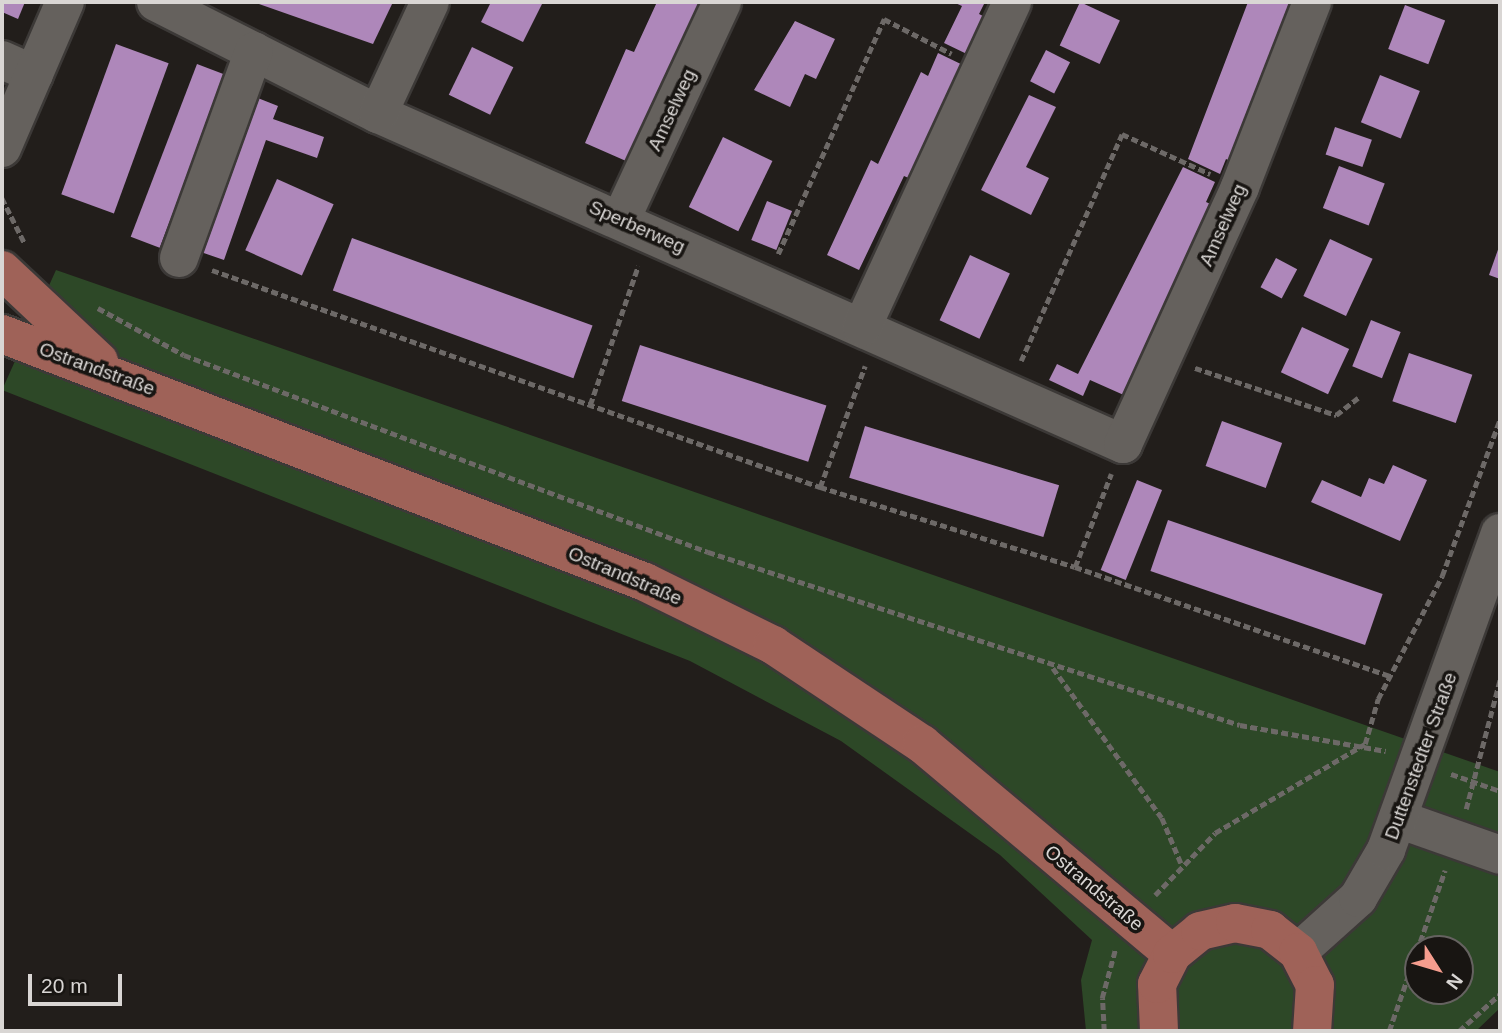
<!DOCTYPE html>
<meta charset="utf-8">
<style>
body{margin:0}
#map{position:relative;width:1502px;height:1033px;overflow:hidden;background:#221e1b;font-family:Arial,sans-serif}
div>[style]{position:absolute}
.green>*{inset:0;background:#2d4827}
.building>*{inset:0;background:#ae87ba;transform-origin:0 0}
.path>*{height:4.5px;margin-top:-2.25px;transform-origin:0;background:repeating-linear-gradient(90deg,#6d6967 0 7px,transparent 0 10.5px)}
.roads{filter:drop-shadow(2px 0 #3c3937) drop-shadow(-2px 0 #3c3937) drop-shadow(0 2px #3c3937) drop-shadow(0 -2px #3c3937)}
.minor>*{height:38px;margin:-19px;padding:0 19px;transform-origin:19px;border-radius:19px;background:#65615d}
.major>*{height:38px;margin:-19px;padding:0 19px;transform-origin:19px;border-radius:19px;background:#9f6258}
span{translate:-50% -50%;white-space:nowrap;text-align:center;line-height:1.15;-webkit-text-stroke:7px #181512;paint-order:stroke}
.street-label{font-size:19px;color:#d9d6d4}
.frame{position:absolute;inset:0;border:4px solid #d9d6d4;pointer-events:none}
.north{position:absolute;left:1404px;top:935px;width:70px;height:70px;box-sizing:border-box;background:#181512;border:2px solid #656260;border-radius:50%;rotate:127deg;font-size:19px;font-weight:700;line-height:28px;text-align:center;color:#d9d6d4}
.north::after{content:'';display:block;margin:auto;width:24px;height:32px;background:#f59d8e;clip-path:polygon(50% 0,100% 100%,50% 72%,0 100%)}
.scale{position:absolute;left:28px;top:974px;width:94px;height:32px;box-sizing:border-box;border:4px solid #d9d6d4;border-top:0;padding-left:9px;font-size:21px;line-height:24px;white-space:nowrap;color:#d9d6d4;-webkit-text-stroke:5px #181512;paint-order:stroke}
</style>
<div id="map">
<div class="green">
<i style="clip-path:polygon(evenodd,56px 270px,1500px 772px,1500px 1008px,1476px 1031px,1086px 1031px,1081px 980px,1092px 940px,1000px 855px,841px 741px,690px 661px,2px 390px,56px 270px,1418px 949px,1460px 949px,1460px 991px,1418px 991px,1418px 949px)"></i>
</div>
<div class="building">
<i style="clip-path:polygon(2px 2px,25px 2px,18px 19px,2px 12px)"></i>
<i style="clip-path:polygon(253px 2px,393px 2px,373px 44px)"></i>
<i style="clip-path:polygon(491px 2px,543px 2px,523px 42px,481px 22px)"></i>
<i style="clip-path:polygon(657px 2px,706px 2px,626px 161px,585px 143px,626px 49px,634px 52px)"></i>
<i style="clip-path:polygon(953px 2px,985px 2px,979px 14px,989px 19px,971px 56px,944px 43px,962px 6px)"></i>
<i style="left:1080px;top:2px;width:44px;height:48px;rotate:25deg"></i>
<i style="clip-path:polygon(1248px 2px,1302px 2px,1235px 163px,1226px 159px,1220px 174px,1188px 159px)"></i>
<i style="left:1405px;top:5px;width:43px;height:47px;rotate:21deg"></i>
<i style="clip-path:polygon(795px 21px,835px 39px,816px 79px,805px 74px,790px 107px,754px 90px)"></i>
<i style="left:116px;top:44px;width:56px;height:160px;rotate:20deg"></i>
<i style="left:472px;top:47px;width:46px;height:53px;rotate:26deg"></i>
<i style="left:1046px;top:50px;width:27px;height:35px;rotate:27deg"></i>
<i style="clip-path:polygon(938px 53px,967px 67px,913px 180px,904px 176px,859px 270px,827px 255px,871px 160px,878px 164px,921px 72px,928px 76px)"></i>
<i style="left:197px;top:64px;width:31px;height:185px;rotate:21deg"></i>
<i style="left:1380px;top:75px;width:43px;height:51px;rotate:22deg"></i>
<i style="clip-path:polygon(250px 95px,278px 106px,273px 119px,324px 137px,317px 158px,266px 140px,224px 260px,195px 250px)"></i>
<i style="clip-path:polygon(1029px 95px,1056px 107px,1026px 167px,1049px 178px,1031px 215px,981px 190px)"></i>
<i style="left:1335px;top:127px;width:39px;height:29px;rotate:19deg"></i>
<i style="left:723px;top:137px;width:55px;height:78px;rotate:26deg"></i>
<i style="left:1339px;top:166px;width:49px;height:45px;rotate:21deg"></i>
<i style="clip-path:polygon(1183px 167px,1215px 182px,1206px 202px,1215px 206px,1126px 396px,1090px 380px,1083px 396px,1049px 380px,1057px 364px,1078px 374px)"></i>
<i style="left:277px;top:179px;width:62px;height:78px;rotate:24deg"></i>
<i style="left:767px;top:201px;width:27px;height:42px;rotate:22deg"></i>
<i style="left:352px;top:238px;width:256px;height:56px;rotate:20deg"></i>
<i style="left:1330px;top:239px;width:47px;height:63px;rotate:25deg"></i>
<i style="clip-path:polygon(1500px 244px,1500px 279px,1489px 275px)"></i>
<i style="left:970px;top:255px;width:44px;height:72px;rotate:25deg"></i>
<i style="left:1276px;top:258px;width:24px;height:33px;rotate:28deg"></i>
<i style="left:1371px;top:320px;width:32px;height:50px;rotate:22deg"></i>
<i style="left:1302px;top:327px;width:52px;height:50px;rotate:25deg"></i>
<i style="left:640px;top:345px;width:196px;height:59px;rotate:18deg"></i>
<i style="left:1409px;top:353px;width:67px;height:51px;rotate:19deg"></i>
<i style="left:1222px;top:421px;width:64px;height:48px;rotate:20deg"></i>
<i style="left:865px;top:426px;width:203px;height:54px;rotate:17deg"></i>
<i style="clip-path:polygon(1393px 465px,1427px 480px,1400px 541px,1311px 502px,1322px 480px,1361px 497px,1369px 478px,1384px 484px)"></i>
<i style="left:1137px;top:480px;width:27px;height:97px;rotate:22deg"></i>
<i style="left:1168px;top:520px;width:227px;height:54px;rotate:19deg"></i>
</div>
<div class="path">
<i style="left:2px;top:198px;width:51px;rotate:63.4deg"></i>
<i style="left:778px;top:254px;width:258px;rotate:-65.7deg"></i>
<i style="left:884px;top:19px;width:76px;rotate:27.2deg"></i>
<i style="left:212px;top:270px;width:646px;rotate:19.64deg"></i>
<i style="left:820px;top:487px;width:267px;rotate:17.4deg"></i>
<i style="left:1075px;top:567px;width:100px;rotate:-68.8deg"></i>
<i style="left:98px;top:308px;width:98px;rotate:28.7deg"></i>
<i style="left:184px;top:355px;width:560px;rotate:20.6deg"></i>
<i style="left:708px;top:552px;width:559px;rotate:18.01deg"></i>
<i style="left:1240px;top:725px;width:148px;rotate:10.1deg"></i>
<i style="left:1021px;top:361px;width:248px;rotate:-66deg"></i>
<i style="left:1122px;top:134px;width:97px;rotate:24.4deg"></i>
<i style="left:1195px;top:368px;width:149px;rotate:18.4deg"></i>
<i style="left:1336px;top:415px;width:28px;rotate:-38deg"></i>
<i style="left:590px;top:405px;width:147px;rotate:-70.9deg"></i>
<i style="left:820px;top:487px;width:129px;rotate:-69.6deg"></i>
<i style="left:1075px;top:567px;width:333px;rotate:19.1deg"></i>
<i style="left:1053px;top:668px;width:185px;rotate:54deg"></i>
<i style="left:1162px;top:818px;width:49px;rotate:67.1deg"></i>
<i style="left:1451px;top:774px;width:52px;rotate:19.1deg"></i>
<i style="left:1466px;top:809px;width:134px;rotate:-75.3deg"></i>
<i style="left:1155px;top:895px;width:86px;rotate:-45.9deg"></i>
<i style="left:1215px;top:833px;width:174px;rotate:-30.7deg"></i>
<i style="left:1365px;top:744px;width:47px;rotate:-73.9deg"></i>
<i style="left:1378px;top:699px;width:139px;rotate:-62.5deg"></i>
<i style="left:1442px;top:576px;width:167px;rotate:-69.7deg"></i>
<i style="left:1104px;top:1031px;width:33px;rotate:-93deg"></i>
<i style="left:1102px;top:998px;width:50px;rotate:-74.8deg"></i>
<i style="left:1389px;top:1031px;width:170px;rotate:-70.8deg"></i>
<i style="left:1459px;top:1031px;width:55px;rotate:-42.1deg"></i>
</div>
<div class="roads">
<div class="minor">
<i style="left:156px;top:2px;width:249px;rotate:26.8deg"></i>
<i style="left:378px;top:114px;width:815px;rotate:23.89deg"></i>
<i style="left:1123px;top:444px;width:282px;rotate:-65.5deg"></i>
<i style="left:1240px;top:187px;width:199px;rotate:-68.7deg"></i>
<i style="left:2px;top:60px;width:35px;rotate:24deg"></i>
<i style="left:378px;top:114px;width:123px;rotate:-65.1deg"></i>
<i style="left:2px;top:148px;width:159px;rotate:-66.7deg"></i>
<i style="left:621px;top:219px;width:239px;rotate:-65deg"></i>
<i style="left:179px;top:258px;width:220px;rotate:-70.1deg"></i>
<i style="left:862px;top:327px;width:358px;rotate:-65.2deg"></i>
<i style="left:1398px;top:819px;width:108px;rotate:19.4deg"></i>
<i style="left:1298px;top:952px;width:81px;rotate:-42deg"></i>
<i style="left:1358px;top:898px;width:56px;rotate:-59.7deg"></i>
<i style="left:1386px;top:850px;width:337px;rotate:-70.2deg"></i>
</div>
<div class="major">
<i style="left:2px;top:270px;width:133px;rotate:43.2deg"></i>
<i style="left:2px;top:334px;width:689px;rotate:21.09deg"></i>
<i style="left:645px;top:582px;width:143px;rotate:26.2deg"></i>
<i style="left:773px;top:645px;width:179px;rotate:33.6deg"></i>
<i style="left:922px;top:744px;width:326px;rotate:40deg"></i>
<i style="left:1159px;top:1031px;width:47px;rotate:-92.4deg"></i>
<i style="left:1157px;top:984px;width:34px;rotate:-63deg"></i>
<i style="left:1172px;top:954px;width:36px;rotate:-39deg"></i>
<i style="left:1200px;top:931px;width:36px;rotate:-13deg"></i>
<i style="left:1235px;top:923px;width:36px;rotate:11deg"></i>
<i style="left:1270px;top:930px;width:36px;rotate:38deg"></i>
<i style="left:1298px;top:952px;width:37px;rotate:63deg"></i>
<i style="left:1315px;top:985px;width:46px;rotate:93.7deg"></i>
</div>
</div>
<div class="street-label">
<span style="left:672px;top:110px;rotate:-65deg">Amselweg</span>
<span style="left:1223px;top:225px;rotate:-66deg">Amselweg</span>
<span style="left:637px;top:227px;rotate:24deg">Sperberweg</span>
<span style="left:97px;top:369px;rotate:20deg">Ostrandstraße</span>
<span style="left:625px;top:576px;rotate:23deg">Ostrandstraße</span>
<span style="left:1421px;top:756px;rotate:-70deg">Duttenstedter Straße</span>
<span style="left:1094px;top:888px;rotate:40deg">Ostrandstraße</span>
</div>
<div class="frame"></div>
<div class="north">N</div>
<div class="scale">20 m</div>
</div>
